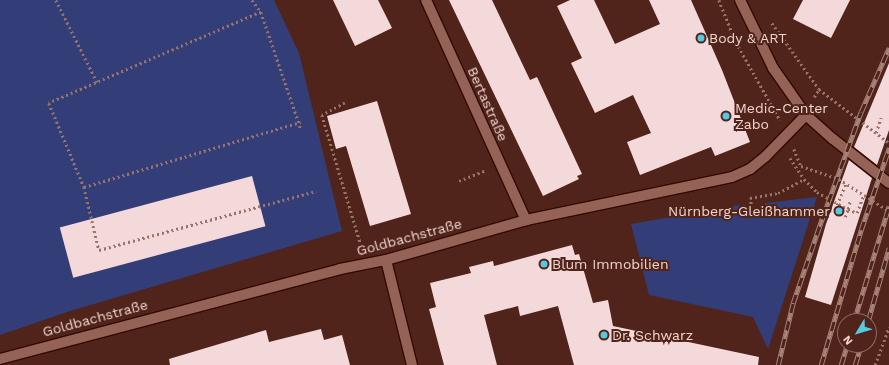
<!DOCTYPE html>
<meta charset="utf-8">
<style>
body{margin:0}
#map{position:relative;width:889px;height:365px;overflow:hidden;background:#50241a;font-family:"Work Sans",sans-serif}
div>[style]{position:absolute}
.green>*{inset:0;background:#333d77}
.building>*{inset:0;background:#f4d9db;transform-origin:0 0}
.path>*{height:2.5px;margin-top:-1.25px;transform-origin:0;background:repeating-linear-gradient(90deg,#98736a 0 2px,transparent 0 5px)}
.roads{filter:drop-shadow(1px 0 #330a03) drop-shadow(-1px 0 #330a03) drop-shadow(0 1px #330a03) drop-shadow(0 -1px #330a03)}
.street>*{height:10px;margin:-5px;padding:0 5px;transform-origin:5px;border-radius:5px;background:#946256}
.secondary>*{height:10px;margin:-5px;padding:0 5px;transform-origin:5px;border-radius:5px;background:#946256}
.rail>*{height:4.5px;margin-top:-2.25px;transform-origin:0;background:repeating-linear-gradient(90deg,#50241a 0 9px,#a7837a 0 18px);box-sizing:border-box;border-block:1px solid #a7837a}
.dots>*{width:11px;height:11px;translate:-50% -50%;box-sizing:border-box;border:2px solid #50241a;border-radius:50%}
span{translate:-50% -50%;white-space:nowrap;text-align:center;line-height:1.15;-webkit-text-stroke:4px #50241a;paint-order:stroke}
.poi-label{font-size:14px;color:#f1d4cd}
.left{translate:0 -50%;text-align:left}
.right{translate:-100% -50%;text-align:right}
.street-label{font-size:14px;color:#f1d4cd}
.north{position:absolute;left:837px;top:313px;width:40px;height:40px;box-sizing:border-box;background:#50241a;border:1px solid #906a62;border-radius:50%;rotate:232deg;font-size:11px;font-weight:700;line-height:16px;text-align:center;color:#f1d4cd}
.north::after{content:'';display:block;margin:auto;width:14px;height:18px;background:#56c9e1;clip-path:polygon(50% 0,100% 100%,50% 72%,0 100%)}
</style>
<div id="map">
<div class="green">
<i style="clip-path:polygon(0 0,274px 0,299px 53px,342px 231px,70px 311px,0 335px)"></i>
<i style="clip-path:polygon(817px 197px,768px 349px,753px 317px,649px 295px,631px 224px,739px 205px,739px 212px,765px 211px,765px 203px)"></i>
</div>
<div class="building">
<i style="clip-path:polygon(333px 0,378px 0,392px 28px,355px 46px)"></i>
<i style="clip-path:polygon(449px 0,492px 0,530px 80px,537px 77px,582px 174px,577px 176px,579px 179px,543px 196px)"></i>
<i style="clip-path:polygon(570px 0,594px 0,615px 44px,660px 24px,649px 0,691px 0,722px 70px,750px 142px,715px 156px,711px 147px,640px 175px,627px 142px,651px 133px,633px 95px,595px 113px,571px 63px,582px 58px,557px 6px)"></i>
<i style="clip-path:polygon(803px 0,850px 0,831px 38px,793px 19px)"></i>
<i style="clip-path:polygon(889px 63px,889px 130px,877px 165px,854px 147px)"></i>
<i style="clip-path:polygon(377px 101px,411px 214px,370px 226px,346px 146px,336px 149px,327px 116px)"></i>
<i style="clip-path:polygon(849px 160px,872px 178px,831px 305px,805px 297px,826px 224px)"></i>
<i style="left:252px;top:176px;width:52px;height:199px;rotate:75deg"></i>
<i style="clip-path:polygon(572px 245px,575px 255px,579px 254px,593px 303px,608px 300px,613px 326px,759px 357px,758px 365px,574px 365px,558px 306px,520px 316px,518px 306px,484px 315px,497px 365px,444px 365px,429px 309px,436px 307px,430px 283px,471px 273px,469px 267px,493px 261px,494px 266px)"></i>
<i style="clip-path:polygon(321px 329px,324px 340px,342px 335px,350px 365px,170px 365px,169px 359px,266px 330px,269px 342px)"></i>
</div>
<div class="path">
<i style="left:56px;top:0;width:92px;rotate:63.4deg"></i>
<i style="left:252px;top:0;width:15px;rotate:53deg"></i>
<i style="left:261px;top:12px;width:124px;rotate:71.1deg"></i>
<i style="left:719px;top:0;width:45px;rotate:68deg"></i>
<i style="left:736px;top:42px;width:90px;rotate:60.6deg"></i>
<i style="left:261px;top:12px;width:231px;rotate:156.8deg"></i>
<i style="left:49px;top:103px;width:91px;rotate:67.4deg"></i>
<i style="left:84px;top:187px;width:65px;rotate:76.6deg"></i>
<i style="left:99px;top:250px;width:225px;rotate:-15.2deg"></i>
<i style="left:772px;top:23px;width:81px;rotate:54.5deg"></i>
<i style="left:819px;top:89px;width:88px;rotate:37.6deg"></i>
<i style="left:814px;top:97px;width:9px;rotate:-58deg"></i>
<i style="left:345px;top:103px;width:26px;rotate:152deg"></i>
<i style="left:322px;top:115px;width:139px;rotate:73.3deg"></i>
<i style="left:876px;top:133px;width:16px;rotate:-72deg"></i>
<i style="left:794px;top:149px;width:18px;rotate:68deg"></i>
<i style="left:801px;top:166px;width:40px;rotate:18.9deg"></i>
<i style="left:839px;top:179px;width:59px;rotate:32.6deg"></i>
<i style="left:790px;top:158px;width:25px;rotate:56deg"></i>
<i style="left:804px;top:179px;width:18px;rotate:45deg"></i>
<i style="left:817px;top:192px;width:35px;rotate:29deg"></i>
<i style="left:848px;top:209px;width:8px;rotate:-76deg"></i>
<i style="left:459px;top:181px;width:29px;rotate:-22deg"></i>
<i style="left:84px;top:187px;width:226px;rotate:-16.7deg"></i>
<i style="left:751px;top:204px;width:6px;rotate:-99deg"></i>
<i style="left:750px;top:198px;width:28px;rotate:-10deg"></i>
<i style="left:778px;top:193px;width:30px;rotate:-28deg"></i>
<i style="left:837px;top:205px;width:24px;rotate:-68deg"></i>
<i style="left:845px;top:217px;width:9px;rotate:-69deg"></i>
<i style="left:848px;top:209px;width:10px;rotate:24deg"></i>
<i style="left:857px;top:213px;width:20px;rotate:-70deg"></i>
<i style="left:875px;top:365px;width:40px;rotate:-69.8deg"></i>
</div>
<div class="roads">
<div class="street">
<i style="left:426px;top:0;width:242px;rotate:65.6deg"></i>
<i style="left:386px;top:260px;width:108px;rotate:76.1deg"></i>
<i style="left:0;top:359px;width:352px;rotate:-14.8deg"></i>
<i style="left:340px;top:269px;width:47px;rotate:-11.1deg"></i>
<i style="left:386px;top:260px;width:146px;rotate:-15.9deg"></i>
<i style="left:526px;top:220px;width:210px;rotate:-11.8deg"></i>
<i style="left:732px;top:177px;width:20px;rotate:-24deg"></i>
<i style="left:750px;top:169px;width:19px;rotate:-39deg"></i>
<i style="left:765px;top:157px;width:59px;rotate:-45.7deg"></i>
</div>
<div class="secondary">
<i style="left:740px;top:0;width:76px;rotate:64.1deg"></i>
<i style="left:773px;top:68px;width:57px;rotate:54.9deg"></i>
<i style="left:806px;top:115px;width:36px;rotate:42deg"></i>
<i style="left:833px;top:139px;width:71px;rotate:38.2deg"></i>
</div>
</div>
<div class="rail">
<i style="left:854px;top:321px;width:120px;rotate:-73.1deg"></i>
<i style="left:868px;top:321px;width:76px;rotate:-74deg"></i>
<i style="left:778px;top:365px;width:64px;rotate:-76.4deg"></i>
<i style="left:793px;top:303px;width:89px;rotate:-71deg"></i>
<i style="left:822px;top:219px;width:114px;rotate:-70deg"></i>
<i style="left:861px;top:112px;width:70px;rotate:-66.4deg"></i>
<i style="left:821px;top:365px;width:141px;rotate:-73.5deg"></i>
<i style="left:861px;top:230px;width:87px;rotate:-71.1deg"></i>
<i style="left:841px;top:365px;width:21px;rotate:-73deg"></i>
<i style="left:855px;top:365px;width:21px;rotate:-73deg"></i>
</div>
<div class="dots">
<i style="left:701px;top:38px;background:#56c9e1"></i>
<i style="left:726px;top:116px;background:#56c9e1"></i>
<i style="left:839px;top:211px;background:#56c9e1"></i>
<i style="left:544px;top:264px;background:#56c9e1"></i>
<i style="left:604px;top:335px;background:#56c9e1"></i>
</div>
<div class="poi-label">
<span class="left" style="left:709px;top:38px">Body &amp; ART</span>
<span class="left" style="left:735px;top:116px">Medic-Center<br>Zabo</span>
<span class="right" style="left:830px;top:211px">Nürnberg-Gleißhammer</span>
<span class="left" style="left:552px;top:264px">Blum Immobilien</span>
<span class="left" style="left:612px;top:335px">Dr. Schwarz</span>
</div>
<div class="street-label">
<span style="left:488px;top:104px;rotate:66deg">Bertastraße</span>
<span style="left:409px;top:237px;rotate:-15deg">Goldbachstraße</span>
<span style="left:95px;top:318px;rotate:-15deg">Goldbachstraße</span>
</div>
<div class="north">N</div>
</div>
